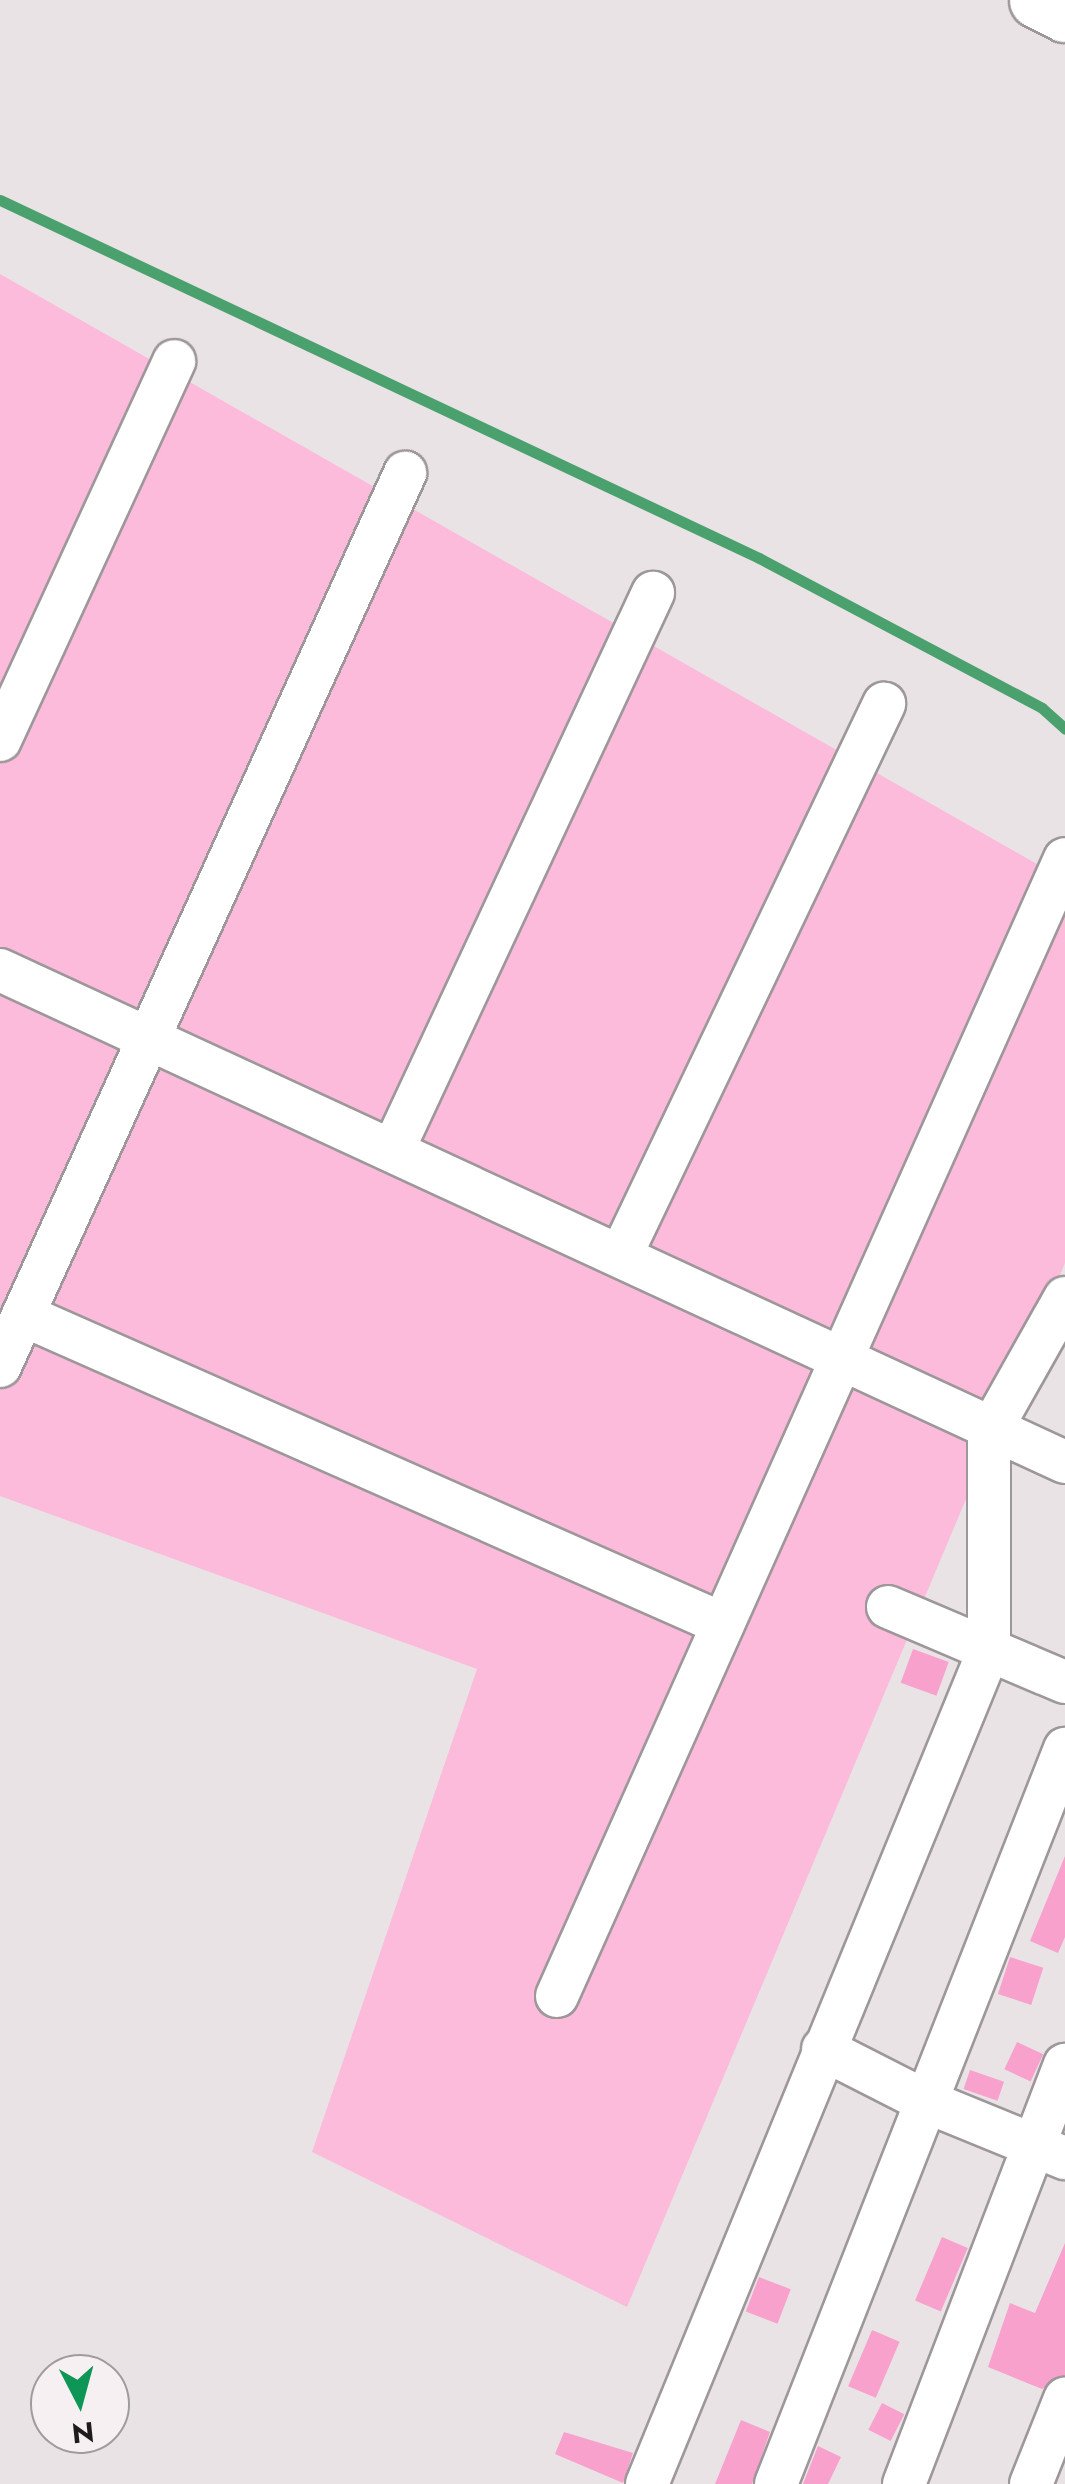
<!DOCTYPE html>
<style>
body{margin:0}
#map{position:relative;width:1065px;height:2484px;overflow:hidden;background:#e9e3e6;font-family:Jost,sans-serif}
div>[style]{position:absolute}
.green>*{inset:0;background:#fcbbdb}
.stream>*{height:11px;margin:-5.5px;padding:0 5.5px;transform-origin:5.5px;border-radius:5.5px;background:#4ba16d}
.building>*{inset:0;background:#f8a1cd;transform-origin:0 0}
.roads{filter:drop-shadow(2px 0 #9d979a) drop-shadow(-2px 0 #9d979a) drop-shadow(0 2px #9d979a) drop-shadow(0 -2px #9d979a)}
.street>*{height:42px;margin:-21px;padding:0 21px;transform-origin:21px;border-radius:21px;background:#fff}
.secondary>*{height:55px;margin:-27.5px;padding:0 27.5px;transform-origin:27.5px;border-radius:27.5px;background:#fff}
span{translate:-50% -50%;white-space:nowrap;text-align:center;line-height:1.15;-webkit-text-stroke:10px #f7f0f3;paint-order:stroke}
.north{position:absolute;left:30px;top:2354px;width:100px;height:100px;box-sizing:border-box;background:#f7f0f3;border:2px solid #a09b9d;border-radius:50%;rotate:174deg;font-size:28px;font-weight:700;line-height:40px;text-align:center;color:#1e1b1d}
.north::after{content:'';display:block;margin:auto;width:35px;height:45px;background:#0d9656;clip-path:polygon(50% 0,100% 100%,50% 72%,0 100%)}
</style>
<div id="map">
<div class="green">
<i style="clip-path:polygon(0 274px,1065px 880px,1065px 1263px,627px 2307px,312px 2152px,477px 1669px,0 1496px)"></i>
</div>
<div class="stream">
<i style="left:0;top:200px;width:839px;rotate:25.25deg"></i>
<i style="left:759px;top:558px;width:320px;rotate:27.9deg"></i>
<i style="left:1042px;top:708px;width:31px;rotate:42deg"></i>
</div>
<div class="building">
<i style="left:913px;top:1649px;width:38px;height:36px;rotate:20deg"></i>
<i style="clip-path:polygon(1065px 1856px,1065px 1937px,1058px 1953px,1030px 1941px)"></i>
<i style="left:1010px;top:1957px;width:35px;height:39px;rotate:18deg"></i>
<i style="left:1017px;top:2042px;width:29px;height:30px;rotate:25deg"></i>
<i style="left:970px;top:2070px;width:36px;height:20px;rotate:19deg"></i>
<i style="left:942px;top:2237px;width:28px;height:69px;rotate:23deg"></i>
<i style="clip-path:polygon(1065px 2243px,1065px 2375px,1042px 2389px,988px 2367px,1010px 2303px,1035px 2313px)"></i>
<i style="left:759px;top:2277px;width:34px;height:37px;rotate:21deg"></i>
<i style="left:872px;top:2330px;width:30px;height:61px;rotate:23deg"></i>
<i style="left:882px;top:2403px;width:25px;height:30px;rotate:27deg"></i>
<i style="clip-path:polygon(741px 2420px,770px 2432px,752px 2484px,715px 2484px)"></i>
<i style="clip-path:polygon(564px 2432px,633px 2453px,623px 2483px,555px 2454px)"></i>
<i style="clip-path:polygon(818px 2446px,841px 2457px,828px 2484px,803px 2484px)"></i>
</div>
<div class="roads">
<div class="street">
<i style="left:0;top:740px;width:417px;rotate:-65.3deg"></i>
<i style="left:0;top:970px;width:1173px;rotate:24.8deg"></i>
<i style="left:393px;top:1150px;width:615px;rotate:-64.98deg"></i>
<i style="left:621px;top:1255px;width:611px;rotate:-64.48deg"></i>
<i style="left:23px;top:1315px;width:765px;rotate:23.82deg"></i>
<i style="left:0;top:1366px;width:981px;rotate:-65.6deg"></i>
<i style="left:888px;top:1607px;width:192px;rotate:23deg"></i>
<i style="left:557px;top:1996px;width:1245px;rotate:-65.93deg"></i>
<i style="left:823px;top:2049px;width:114px;rotate:27deg"></i>
<i style="left:925px;top:2101px;width:151px;rotate:22.2deg"></i>
<i style="left:647px;top:2484px;width:901px;rotate:-67.7deg"></i>
<i style="left:989px;top:1650px;width:217px;rotate:-90deg"></i>
<i style="left:989px;top:1433px;width:155px;rotate:-60.6deg"></i>
<i style="left:776px;top:2484px;width:790px;rotate:-68.54deg"></i>
<i style="left:904px;top:2484px;width:449px;rotate:-69deg"></i>
<i style="left:1031px;top:2484px;width:92px;rotate:-68.2deg"></i>
</div>
<div class="secondary">
<i style="left:1037px;top:0;width:31px;rotate:27deg"></i>
</div>
</div>
<div class="north">N</div>
</div>
